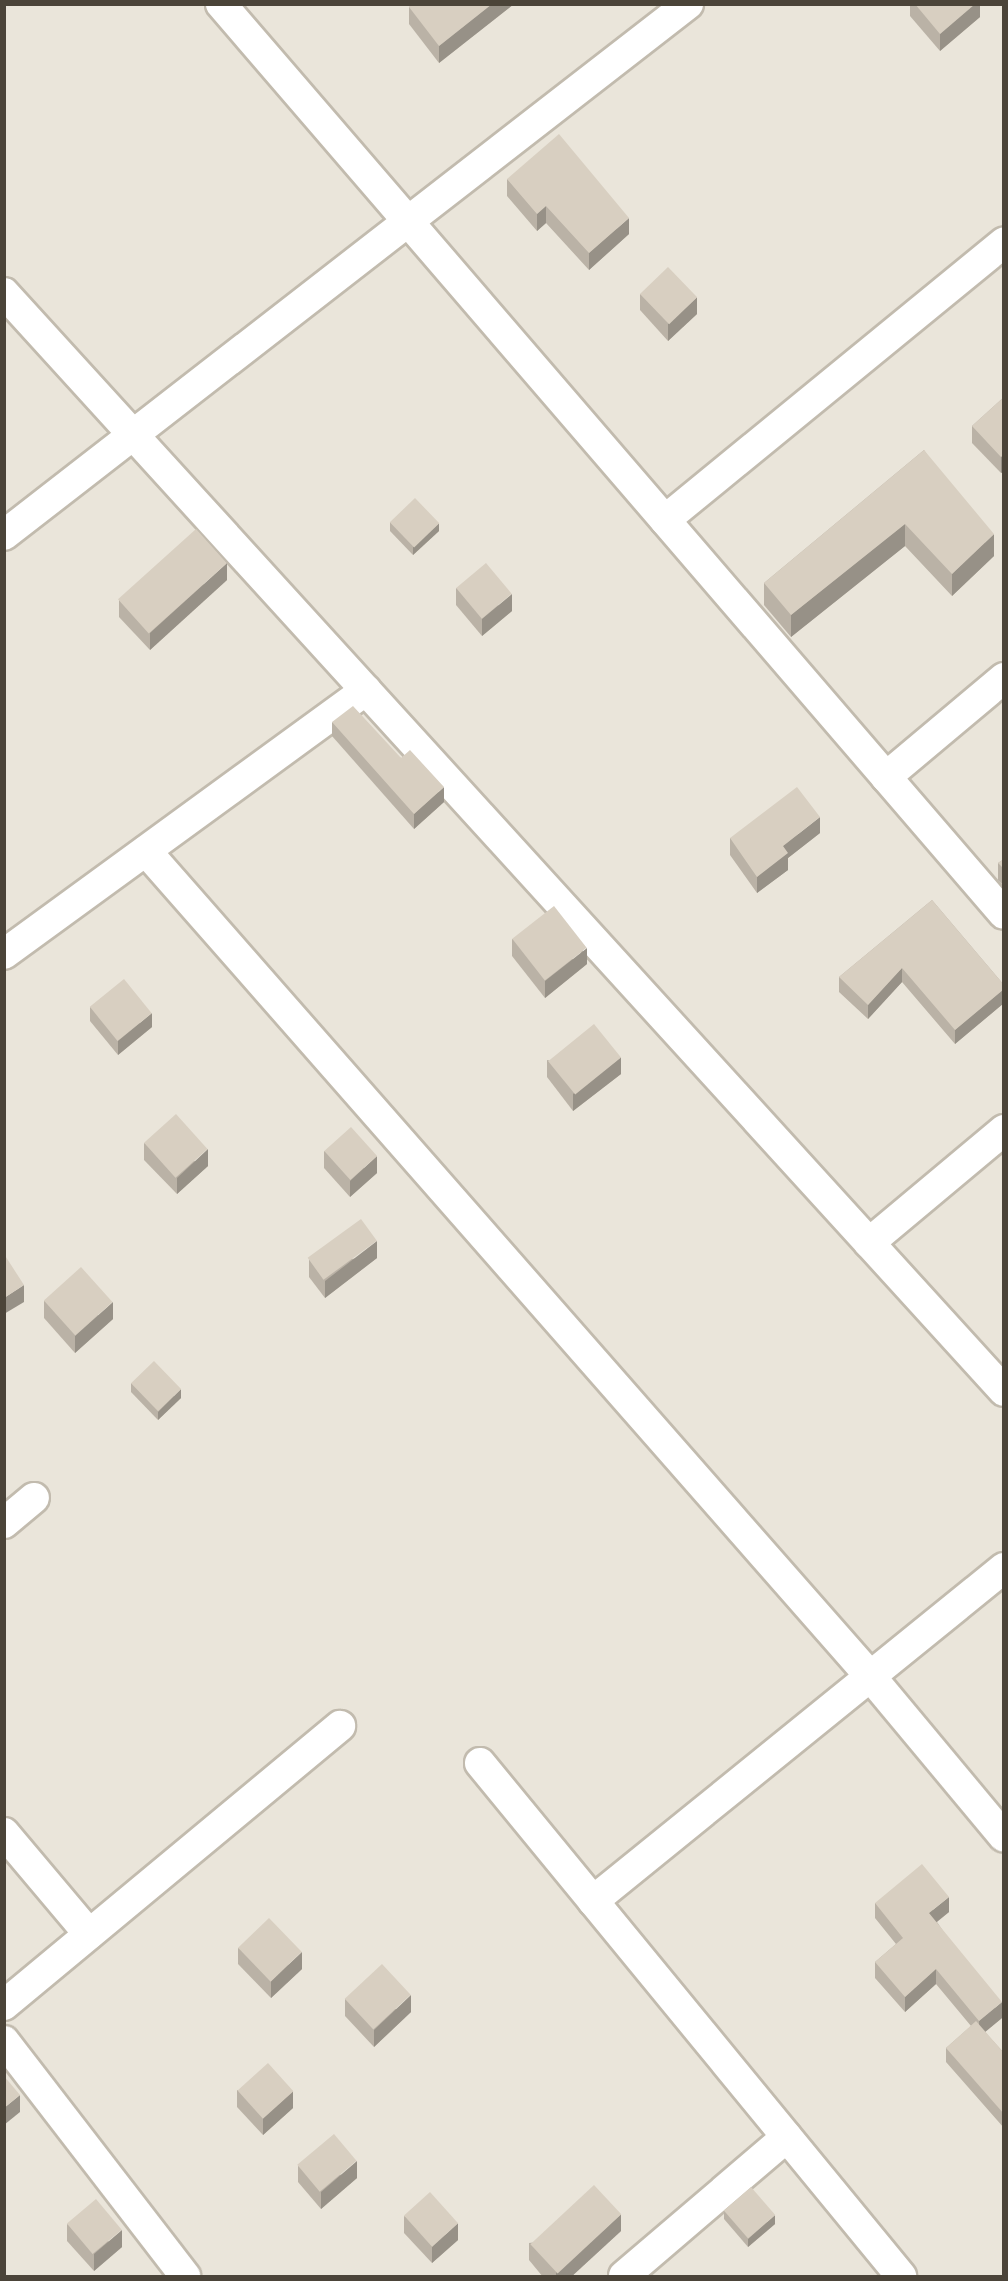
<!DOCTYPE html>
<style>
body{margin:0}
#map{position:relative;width:1008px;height:2281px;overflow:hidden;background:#f6f3ec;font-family:Cabin,sans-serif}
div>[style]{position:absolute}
.residential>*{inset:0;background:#eae5da;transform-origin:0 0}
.roads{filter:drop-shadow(2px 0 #c2bbae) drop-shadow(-2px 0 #c2bbae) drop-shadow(0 2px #c2bbae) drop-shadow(0 -2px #c2bbae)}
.street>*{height:30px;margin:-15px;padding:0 15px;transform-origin:15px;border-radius:15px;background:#fff}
.wall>*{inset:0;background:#bab2a6}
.shaded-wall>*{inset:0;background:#979187}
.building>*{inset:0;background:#d8cfc1;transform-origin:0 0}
span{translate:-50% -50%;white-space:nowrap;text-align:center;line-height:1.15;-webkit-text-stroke:6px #fff;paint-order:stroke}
.frame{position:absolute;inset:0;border:6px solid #4b4439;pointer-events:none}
</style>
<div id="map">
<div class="residential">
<i style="left:5px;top:5px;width:998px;height:2271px"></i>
</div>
<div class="roads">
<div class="street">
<i style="left:221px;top:4px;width:1200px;rotate:49.29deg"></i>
<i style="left:4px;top:293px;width:1485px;rotate:47.67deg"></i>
<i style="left:665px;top:520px;width:438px;rotate:-39.3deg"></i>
<i style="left:4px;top:535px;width:866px;rotate:-37.82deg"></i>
<i style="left:886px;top:777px;width:154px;rotate:-40deg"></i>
<i style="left:146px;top:851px;width:1098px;rotate:48.73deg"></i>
<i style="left:870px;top:1676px;width:209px;rotate:50.2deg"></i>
<i style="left:4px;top:954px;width:448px;rotate:-36.1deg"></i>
<i style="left:869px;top:1243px;width:176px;rotate:-39.9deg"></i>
<i style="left:4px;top:1523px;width:39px;rotate:-40deg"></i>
<i style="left:480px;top:1763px;width:664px;rotate:50.63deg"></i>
<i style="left:4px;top:1833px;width:132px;rotate:49.9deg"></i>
<i style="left:593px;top:1901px;width:529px;rotate:-39.02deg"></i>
<i style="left:4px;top:2005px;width:437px;rotate:-39.7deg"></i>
<i style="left:4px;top:2041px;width:297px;rotate:52.4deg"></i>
<i style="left:624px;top:2276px;width:214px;rotate:-40.5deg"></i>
</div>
</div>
<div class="wall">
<i style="clip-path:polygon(413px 4px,514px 4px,439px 63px,409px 24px,409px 7px)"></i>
<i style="clip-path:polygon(910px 4px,980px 4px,980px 17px,940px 51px,910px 16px)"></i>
<i style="clip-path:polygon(507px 179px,629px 234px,589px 270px,546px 223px,537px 231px,507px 196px)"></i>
<i style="clip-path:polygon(640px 294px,697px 314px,668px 341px,640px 310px)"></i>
<i style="clip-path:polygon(1004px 397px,1004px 471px,1001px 473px,972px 443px,972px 426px)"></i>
<i style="clip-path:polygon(924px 450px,994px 556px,952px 596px,905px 546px,791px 637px,764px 605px,764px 583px)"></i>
<i style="clip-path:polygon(390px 522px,439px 531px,413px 555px,390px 531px)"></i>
<i style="clip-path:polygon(227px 580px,150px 650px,119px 617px,119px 600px)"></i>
<i style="clip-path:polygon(456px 588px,512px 611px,482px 636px,456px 605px)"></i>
<i style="clip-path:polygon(332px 722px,401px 758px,444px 802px,414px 829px,332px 736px)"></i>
<i style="clip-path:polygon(820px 833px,788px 858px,788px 870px,757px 893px,730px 855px,730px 838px)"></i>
<i style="clip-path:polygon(1004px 859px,1004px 886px,998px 880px,998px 863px)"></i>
<i style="clip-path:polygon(932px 900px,1004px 985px,1004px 1003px,955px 1044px,902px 982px,868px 1019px,839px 992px,839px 977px)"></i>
<i style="clip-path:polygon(512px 939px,587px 964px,545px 998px,512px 956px)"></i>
<i style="clip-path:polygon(90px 1007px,152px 1027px,118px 1055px,90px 1021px)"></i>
<i style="clip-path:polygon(547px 1060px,621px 1074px,573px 1111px,547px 1077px)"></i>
<i style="clip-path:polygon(144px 1143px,208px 1166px,177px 1194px,144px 1160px)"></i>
<i style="clip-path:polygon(324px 1151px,377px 1173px,350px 1197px,324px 1168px)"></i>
<i style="clip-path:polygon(377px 1258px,325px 1298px,309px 1277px,309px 1260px)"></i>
<i style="clip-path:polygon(44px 1301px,113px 1319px,75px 1353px,44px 1318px)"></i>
<i style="clip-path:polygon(131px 1383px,181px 1398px,158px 1420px,131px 1392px)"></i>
<i style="clip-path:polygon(875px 1903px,949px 1912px,937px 1922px,1002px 2018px,985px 2032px,1004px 2053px,1004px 2128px,946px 2062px,946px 2048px,971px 2026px,936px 1984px,905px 2012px,875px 1978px,875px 1962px,896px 1944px,875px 1918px)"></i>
<i style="clip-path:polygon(238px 1948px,302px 1969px,271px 1998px,238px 1964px)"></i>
<i style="clip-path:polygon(345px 1999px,411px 2012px,374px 2047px,345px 2016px)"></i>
<i style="clip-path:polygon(237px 2090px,293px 2108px,263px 2135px,237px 2107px)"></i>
<i style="clip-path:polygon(298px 2166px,357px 2178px,321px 2209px,298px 2182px)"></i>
<i style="clip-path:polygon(724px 2211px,775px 2224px,748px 2247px,724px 2219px)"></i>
<i style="clip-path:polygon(404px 2216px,458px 2240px,432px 2263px,404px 2233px)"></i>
<i style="clip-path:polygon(67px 2224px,122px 2247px,94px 2271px,67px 2241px)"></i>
<i style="clip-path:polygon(621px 2231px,571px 2277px,543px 2277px,529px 2260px,529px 2243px)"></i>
</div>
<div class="shaded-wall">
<i style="clip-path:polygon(492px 4px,514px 4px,439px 63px,439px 46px)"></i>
<i style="clip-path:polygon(975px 4px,980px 4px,980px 17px,940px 51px,940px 34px)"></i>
<i style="clip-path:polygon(546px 206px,546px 223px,537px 231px,537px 214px)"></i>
<i style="clip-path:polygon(629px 218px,629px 234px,589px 270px,589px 253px)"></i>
<i style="clip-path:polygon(697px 297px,697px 314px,668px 341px,668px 324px)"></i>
<i style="clip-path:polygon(1004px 454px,1004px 471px,1001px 473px,1001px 457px)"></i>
<i style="clip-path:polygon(439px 523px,439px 531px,413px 555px,413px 547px)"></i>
<i style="clip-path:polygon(905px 524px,905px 546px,791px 637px,791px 615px)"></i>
<i style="clip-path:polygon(994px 534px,994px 556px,952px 596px,952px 574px)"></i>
<i style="clip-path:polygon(227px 563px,227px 580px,150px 650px,150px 633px)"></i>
<i style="clip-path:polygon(512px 594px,512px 611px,482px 636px,482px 619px)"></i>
<i style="clip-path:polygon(444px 787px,444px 802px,414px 829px,414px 814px)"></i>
<i style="clip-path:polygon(820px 817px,820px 833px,788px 858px,788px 870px,757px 893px,757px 877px,783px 846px)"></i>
<i style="clip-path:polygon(587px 948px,587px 964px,545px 998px,545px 981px)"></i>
<i style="clip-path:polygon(902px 968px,902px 982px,868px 1019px,868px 1005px)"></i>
<i style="clip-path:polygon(1004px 989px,1004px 1003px,955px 1044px,955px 1030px)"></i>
<i style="clip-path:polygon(152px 1013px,152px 1027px,118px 1055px,118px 1041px)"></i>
<i style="clip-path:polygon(621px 1057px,621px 1074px,573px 1111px,573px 1094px)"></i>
<i style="clip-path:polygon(208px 1149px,208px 1166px,177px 1194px,177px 1178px)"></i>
<i style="clip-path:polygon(377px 1156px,377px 1173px,350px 1197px,350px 1181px)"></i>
<i style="clip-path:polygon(377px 1241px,377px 1258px,325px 1298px,325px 1281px)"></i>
<i style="clip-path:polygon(24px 1285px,24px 1302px,4px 1314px,4px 1298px)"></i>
<i style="clip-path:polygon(113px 1302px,113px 1319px,75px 1353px,75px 1336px)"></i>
<i style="clip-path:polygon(181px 1389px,181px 1398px,158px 1420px,158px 1412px)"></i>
<i style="clip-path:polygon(949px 1897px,949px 1912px,929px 1928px,929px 1913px)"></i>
<i style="clip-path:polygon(302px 1952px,302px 1969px,271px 1998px,271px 1981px)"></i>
<i style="clip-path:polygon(936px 1969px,936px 1984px,905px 2012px,905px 1997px)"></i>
<i style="clip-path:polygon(411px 1995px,411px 2012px,374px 2047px,374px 2030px)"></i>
<i style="clip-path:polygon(1002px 2002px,1002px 2018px,979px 2037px,979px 2021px)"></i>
<i style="clip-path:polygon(293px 2091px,293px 2108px,263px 2135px,263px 2118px)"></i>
<i style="clip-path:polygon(20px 2095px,20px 2112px,4px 2125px,4px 2108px)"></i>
<i style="clip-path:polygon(357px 2161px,357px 2178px,321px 2209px,321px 2192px)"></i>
<i style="clip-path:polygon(621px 2214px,621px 2231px,571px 2277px,556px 2277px,556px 2273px)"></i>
<i style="clip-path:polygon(775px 2215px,775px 2224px,748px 2247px,748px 2239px)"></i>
<i style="clip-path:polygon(458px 2223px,458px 2240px,432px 2263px,432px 2247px)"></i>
<i style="clip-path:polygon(122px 2230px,122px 2247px,94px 2271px,94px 2254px)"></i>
</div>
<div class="building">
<i style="clip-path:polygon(413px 4px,492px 4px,439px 46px,409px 7px)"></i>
<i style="clip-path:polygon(915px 4px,975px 4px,940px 34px)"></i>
<i style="clip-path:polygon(559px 134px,629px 218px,589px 253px,546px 206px,537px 214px,507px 179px)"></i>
<i style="left:668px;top:267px;width:42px;height:39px;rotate:46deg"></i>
<i style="clip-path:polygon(1004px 397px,1004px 454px,1001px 457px,972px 426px)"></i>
<i style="clip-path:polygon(924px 450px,994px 534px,952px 574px,905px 524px,791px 615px,764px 583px)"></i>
<i style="left:415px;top:498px;width:35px;height:35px;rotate:46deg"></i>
<i style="left:196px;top:529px;width:46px;height:105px;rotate:48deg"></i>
<i style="left:486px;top:563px;width:40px;height:39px;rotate:50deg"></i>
<i style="clip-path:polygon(353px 706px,401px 758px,410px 750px,444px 787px,414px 814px,332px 722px)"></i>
<i style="clip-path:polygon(797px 787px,820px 817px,783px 846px,788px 853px,757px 877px,730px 838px)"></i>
<i style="clip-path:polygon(1004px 859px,1004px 869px,998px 863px)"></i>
<i style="clip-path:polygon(932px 900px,1004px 985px,1004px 989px,955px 1030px,902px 968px,868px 1005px,839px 977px)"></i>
<i style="left:554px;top:906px;width:53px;height:53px;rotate:52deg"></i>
<i style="left:124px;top:979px;width:44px;height:44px;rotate:51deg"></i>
<i style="left:594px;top:1024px;width:43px;height:59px;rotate:51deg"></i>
<i style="left:176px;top:1114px;width:47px;height:43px;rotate:48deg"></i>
<i style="left:351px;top:1127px;width:39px;height:36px;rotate:48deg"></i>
<i style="left:361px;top:1219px;width:27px;height:66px;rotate:54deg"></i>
<i style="clip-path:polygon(4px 1254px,24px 1285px,4px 1298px)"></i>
<i style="left:81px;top:1267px;width:47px;height:50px;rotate:48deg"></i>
<i style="left:154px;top:1361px;width:39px;height:32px;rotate:46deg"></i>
<i style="clip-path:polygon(922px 1864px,949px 1897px,929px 1913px,1002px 2002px,979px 2021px,936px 1969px,905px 1997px,875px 1962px,903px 1938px,875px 1903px)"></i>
<i style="left:269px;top:1918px;width:47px;height:43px;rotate:46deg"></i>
<i style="left:382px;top:1964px;width:42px;height:51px;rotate:47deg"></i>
<i style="clip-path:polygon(976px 2021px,1004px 2053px,1004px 2114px,946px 2048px)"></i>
<i style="left:268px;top:2063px;width:38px;height:41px;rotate:48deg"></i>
<i style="clip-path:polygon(4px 2076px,20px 2095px,4px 2108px)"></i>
<i style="left:334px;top:2134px;width:35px;height:48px;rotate:50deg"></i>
<i style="left:594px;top:2185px;width:40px;height:87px;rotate:47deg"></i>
<i style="left:751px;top:2187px;width:37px;height:36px;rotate:49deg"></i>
<i style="left:430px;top:2192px;width:42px;height:35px;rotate:48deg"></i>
<i style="left:96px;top:2199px;width:40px;height:38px;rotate:50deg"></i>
</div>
<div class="frame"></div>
</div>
